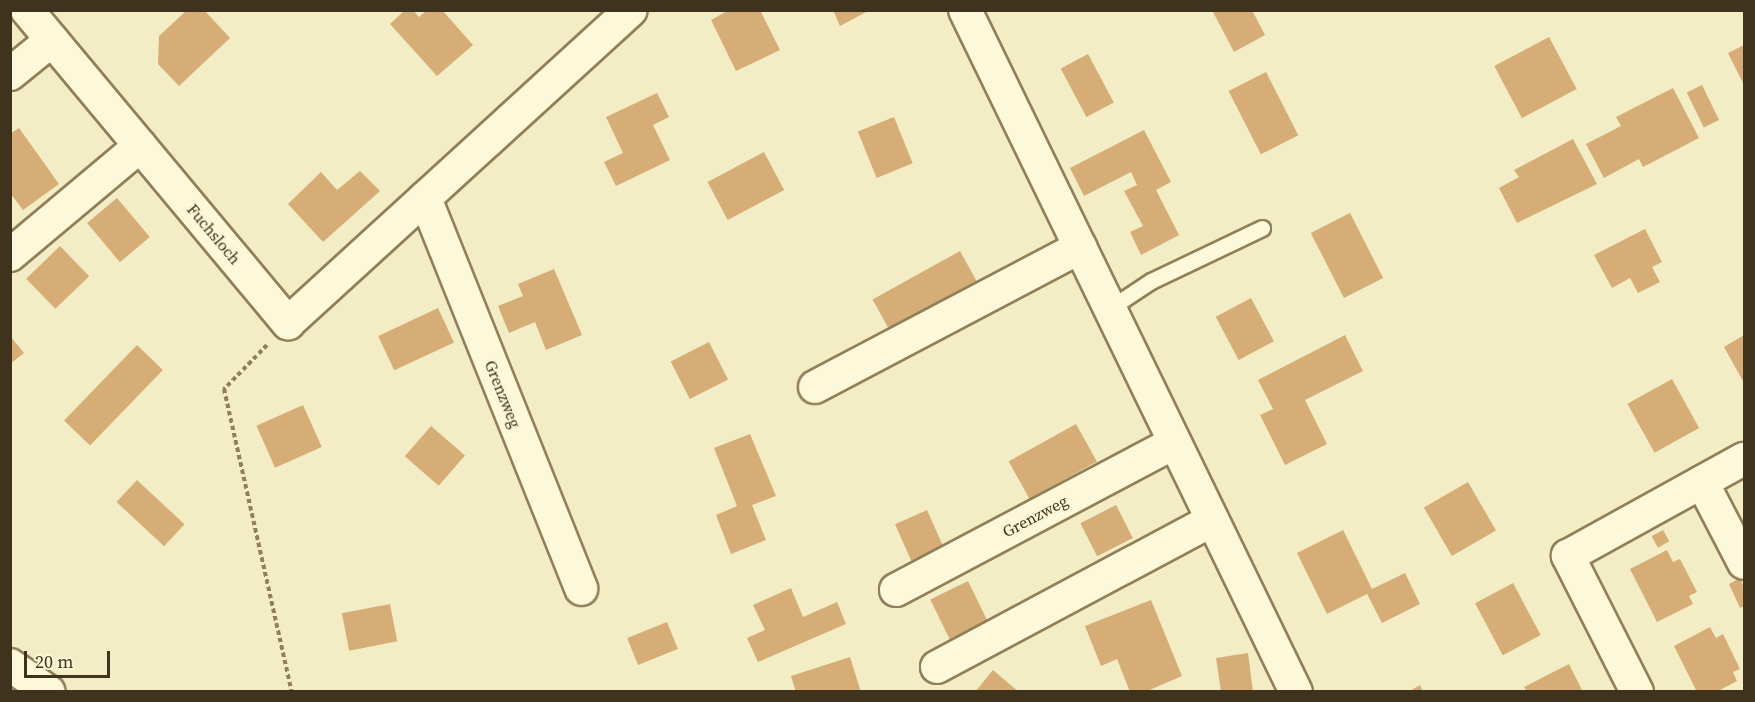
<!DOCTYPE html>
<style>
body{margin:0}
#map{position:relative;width:1755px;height:702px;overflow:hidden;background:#f3edc5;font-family:"Source Serif 4",serif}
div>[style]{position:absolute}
.building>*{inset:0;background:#d6ad76;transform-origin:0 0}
.path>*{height:4px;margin-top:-2px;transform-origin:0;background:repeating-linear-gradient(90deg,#917f58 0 4.5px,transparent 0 7.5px)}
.roads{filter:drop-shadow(2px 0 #917f58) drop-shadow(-2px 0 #917f58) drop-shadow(0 2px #917f58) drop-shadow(0 -2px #917f58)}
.service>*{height:15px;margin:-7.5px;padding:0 7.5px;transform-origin:7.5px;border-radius:7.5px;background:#fcf8d9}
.minor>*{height:32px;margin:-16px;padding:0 16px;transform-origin:16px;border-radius:16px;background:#fcf8d9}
span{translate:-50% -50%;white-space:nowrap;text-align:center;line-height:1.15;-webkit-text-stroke:4.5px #faf5d5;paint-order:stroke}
.street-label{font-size:16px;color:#3f331e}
.frame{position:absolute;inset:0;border:12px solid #3f331e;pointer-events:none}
.scale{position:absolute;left:24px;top:651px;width:86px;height:27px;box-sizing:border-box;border:3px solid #3f331e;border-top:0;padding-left:8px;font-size:18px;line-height:21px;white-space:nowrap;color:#3f331e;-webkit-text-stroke:4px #faf5d5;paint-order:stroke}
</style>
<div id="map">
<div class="building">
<i style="clip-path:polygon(187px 10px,204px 10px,230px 38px,179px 86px,158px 64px,159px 36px)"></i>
<i style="clip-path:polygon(405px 10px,413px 10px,419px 17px,427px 10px,442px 10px,473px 45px,437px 76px,390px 24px)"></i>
<i style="clip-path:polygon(729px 10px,760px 10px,780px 50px,736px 71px,711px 20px)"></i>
<i style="clip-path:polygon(833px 10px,870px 10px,840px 26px)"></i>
<i style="clip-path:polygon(1212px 10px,1252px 10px,1265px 35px,1234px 52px)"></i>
<i style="left:1549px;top:37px;width:59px;height:62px;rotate:62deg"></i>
<i style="clip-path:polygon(1744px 45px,1744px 85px,1728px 53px)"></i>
<i style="left:1088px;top:54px;width:55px;height:31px;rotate:62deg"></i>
<i style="left:1266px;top:72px;width:71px;height:42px;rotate:63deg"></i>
<i style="left:1702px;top:85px;width:39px;height:17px;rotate:64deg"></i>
<i style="clip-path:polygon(1673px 88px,1699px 138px,1643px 167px,1639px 159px,1604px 178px,1586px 144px,1621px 126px,1616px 117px)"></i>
<i style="clip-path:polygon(657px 93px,669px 117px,653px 125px,670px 160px,616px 186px,604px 162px,623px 153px,606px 117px)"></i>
<i style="left:894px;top:117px;width:50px;height:39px;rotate:68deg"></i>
<i style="clip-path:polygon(19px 128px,59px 184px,23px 210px,10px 193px,10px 134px)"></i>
<i style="clip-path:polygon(1144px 130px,1171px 182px,1156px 190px,1179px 235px,1141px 255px,1130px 232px,1143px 226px,1124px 191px,1137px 185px,1131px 172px,1084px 196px,1070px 168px)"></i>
<i style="clip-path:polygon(1573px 139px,1597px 184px,1517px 223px,1499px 188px,1519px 177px,1514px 170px)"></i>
<i style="left:764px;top:152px;width:43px;height:64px;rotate:62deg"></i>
<i style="clip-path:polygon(360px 171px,380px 191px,323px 242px,288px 204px,321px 172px,337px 190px)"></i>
<i style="left:117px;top:198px;width:51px;height:39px;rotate:50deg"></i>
<i style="left:1350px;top:213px;width:73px;height:44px;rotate:63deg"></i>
<i style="clip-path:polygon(1645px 229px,1662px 262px,1652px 267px,1660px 282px,1638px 293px,1630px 278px,1612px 288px,1594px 255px)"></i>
<i style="left:60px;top:246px;width:42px;height:47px;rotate:46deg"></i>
<i style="left:960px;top:251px;width:38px;height:100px;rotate:61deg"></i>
<i style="clip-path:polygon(554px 269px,582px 335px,546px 350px,535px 322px,509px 333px,498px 306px,523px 296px,518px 284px)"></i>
<i style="left:1251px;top:298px;width:49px;height:40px;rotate:62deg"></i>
<i style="left:438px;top:308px;width:38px;height:66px;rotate:65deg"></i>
<i style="clip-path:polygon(1345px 335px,1363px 371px,1305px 400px,1327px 444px,1285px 465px,1260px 415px,1273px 409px,1258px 380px)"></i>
<i style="clip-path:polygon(1744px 335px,1744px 383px,1724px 347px)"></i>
<i style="clip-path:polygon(10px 336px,24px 353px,10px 364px)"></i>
<i style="left:709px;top:342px;width:42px;height:43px;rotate:63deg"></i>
<i style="left:137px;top:345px;width:36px;height:105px;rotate:44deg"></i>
<i style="left:1672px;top:379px;width:56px;height:51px;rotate:61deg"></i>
<i style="left:303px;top:405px;width:46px;height:51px;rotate:66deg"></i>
<i style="left:1076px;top:424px;width:43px;height:77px;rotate:61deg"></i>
<i style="left:431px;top:426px;width:45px;height:40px;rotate:41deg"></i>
<i style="clip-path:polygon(750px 434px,776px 496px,752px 505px,766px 540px,731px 554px,716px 515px,737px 506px,714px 448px)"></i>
<i style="left:137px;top:480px;width:65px;height:30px;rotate:43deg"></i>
<i style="left:1468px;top:482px;width:56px;height:51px;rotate:60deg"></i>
<i style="left:1116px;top:505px;width:37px;height:40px;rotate:63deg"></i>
<i style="left:927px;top:510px;width:46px;height:35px;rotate:66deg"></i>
<i style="clip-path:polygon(1343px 530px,1372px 589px,1405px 573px,1420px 604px,1382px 623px,1367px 594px,1327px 614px,1297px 553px)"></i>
<i style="left:1663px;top:530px;width:13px;height:13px;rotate:61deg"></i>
<i style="clip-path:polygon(1667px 550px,1673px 562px,1680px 559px,1697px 592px,1689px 596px,1693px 604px,1657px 622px,1630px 569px)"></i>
<i style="clip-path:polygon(1740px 578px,1744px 588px,1744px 606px,1740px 608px,1729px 584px)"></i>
<i style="left:968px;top:581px;width:51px;height:42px;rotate:64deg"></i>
<i style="left:1513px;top:583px;width:59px;height:43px;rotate:62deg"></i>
<i style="clip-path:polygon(791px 588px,803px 617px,837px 602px,846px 624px,758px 662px,747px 638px,765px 630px,753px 605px)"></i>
<i style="clip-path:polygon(1151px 600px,1182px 676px,1145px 692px,1130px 692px,1117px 659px,1101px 666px,1085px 626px)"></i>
<i style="left:390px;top:604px;width:38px;height:49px;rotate:79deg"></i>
<i style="left:667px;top:622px;width:29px;height:43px;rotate:68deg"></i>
<i style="clip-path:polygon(1710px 627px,1716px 638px,1723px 634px,1740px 669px,1733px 672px,1737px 681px,1716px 692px,1697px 692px,1674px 646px)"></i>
<i style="clip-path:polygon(1248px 653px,1253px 692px,1221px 692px,1216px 658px)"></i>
<i style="clip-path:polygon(850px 657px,861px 692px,796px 692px,791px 676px)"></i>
<i style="clip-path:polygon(1569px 664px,1583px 692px,1527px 692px,1524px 687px)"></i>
<i style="clip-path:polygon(993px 670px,1019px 692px,975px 692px)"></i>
<i style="clip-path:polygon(1420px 685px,1423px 692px,1408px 692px)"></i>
</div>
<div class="path">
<i style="left:267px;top:345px;width:62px;rotate:134.3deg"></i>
<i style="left:224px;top:389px;width:311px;rotate:77.4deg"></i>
</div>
<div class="roads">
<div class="service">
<i style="left:1110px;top:308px;width:49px;rotate:-33.4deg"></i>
<i style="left:1151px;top:281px;width:123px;rotate:-25.5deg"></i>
</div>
<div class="minor">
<i style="left:27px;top:10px;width:408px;rotate:50.2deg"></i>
<i style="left:288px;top:323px;width:464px;rotate:-42.4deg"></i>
<i style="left:965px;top:10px;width:758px;rotate:64.11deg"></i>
<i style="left:10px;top:74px;width:54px;rotate:-39deg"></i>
<i style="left:425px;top:198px;width:421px;rotate:68.2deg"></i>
<i style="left:10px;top:255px;width:170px;rotate:-40deg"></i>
<i style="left:815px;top:387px;width:300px;rotate:-27.8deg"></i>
<i style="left:1702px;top:482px;width:91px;rotate:62.6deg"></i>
<i style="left:896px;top:590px;width:314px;rotate:-27.9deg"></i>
<i style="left:10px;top:665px;width:47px;rotate:34.7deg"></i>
<i style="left:937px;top:667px;width:312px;rotate:-28.1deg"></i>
<i style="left:1637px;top:692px;width:153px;rotate:-116.9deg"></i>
<i style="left:1568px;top:556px;width:201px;rotate:-28.9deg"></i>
</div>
</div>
<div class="street-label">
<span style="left:214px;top:234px;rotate:50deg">Fuchsloch</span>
<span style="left:503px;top:394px;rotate:68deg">Grenzweg</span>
<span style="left:1035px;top:516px;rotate:-28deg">Grenzweg</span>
</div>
<div class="frame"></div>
<div class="scale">20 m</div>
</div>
